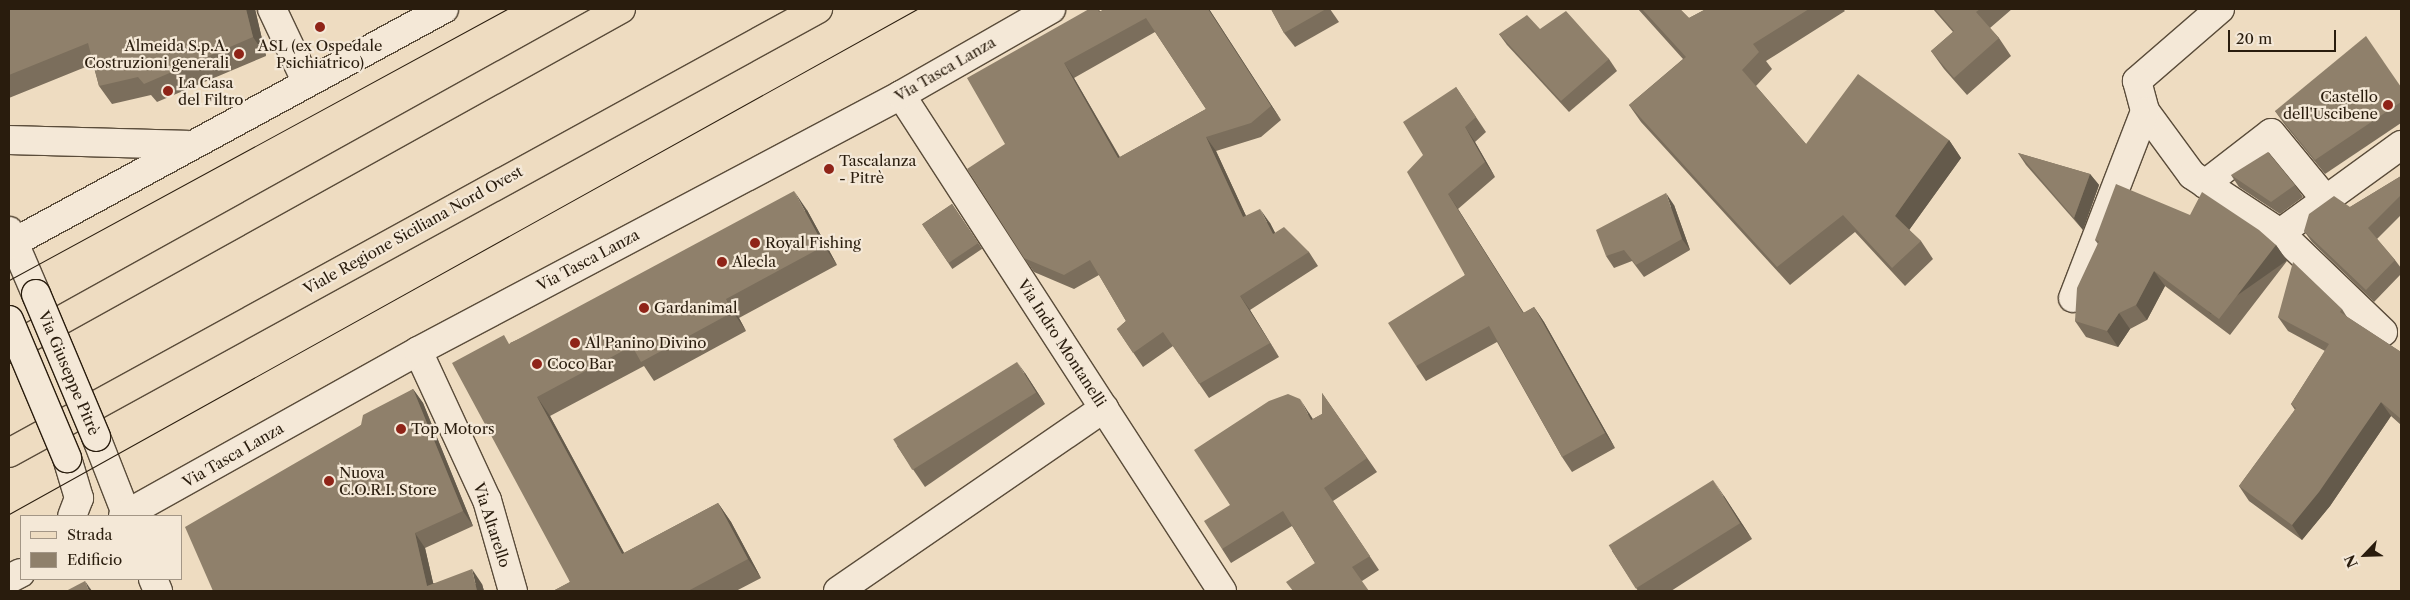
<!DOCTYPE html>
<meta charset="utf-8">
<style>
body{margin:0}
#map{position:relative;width:2410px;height:600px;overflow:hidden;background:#eedcc1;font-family:"Libre Caslon Text",serif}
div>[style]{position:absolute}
.roads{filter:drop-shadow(1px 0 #5a4c3a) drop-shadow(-1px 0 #5a4c3a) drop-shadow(0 1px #5a4c3a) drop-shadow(0 -1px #5a4c3a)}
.street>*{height:28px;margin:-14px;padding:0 14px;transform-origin:14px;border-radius:14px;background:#f4e8d7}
.secondary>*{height:28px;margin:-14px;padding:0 14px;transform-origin:14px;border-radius:14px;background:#f4e8d7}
.primary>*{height:28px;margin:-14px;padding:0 14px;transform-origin:14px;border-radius:14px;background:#eedcc1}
.tram>*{height:1px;margin:-0.5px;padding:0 0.5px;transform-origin:0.5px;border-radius:0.5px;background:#291c0d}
.bridges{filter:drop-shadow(1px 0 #291c0d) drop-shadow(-1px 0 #291c0d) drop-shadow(0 1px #291c0d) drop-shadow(0 -1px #291c0d)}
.secondary-bridge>*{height:28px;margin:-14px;padding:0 14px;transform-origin:14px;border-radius:14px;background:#f4e8d7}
.wall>*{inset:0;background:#7b6e5c;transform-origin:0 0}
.shaded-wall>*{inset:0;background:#645a4b;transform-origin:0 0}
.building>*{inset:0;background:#8f806b;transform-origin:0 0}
.dots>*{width:14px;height:14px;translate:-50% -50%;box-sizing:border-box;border:2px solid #f4e8d7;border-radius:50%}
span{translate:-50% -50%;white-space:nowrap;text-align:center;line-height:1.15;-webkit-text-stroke:4.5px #f4e8d7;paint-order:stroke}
.poi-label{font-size:15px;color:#291c0d}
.right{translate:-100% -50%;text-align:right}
.left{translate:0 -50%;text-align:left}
.street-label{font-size:15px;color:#291c0d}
.frame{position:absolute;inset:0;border:10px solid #291c0d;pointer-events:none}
.legend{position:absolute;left:20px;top:515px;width:162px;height:65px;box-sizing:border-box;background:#f4e8d7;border:1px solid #a39686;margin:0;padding:6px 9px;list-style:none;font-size:15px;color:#291c0d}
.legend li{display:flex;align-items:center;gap:10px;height:25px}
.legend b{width:25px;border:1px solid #a39686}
.north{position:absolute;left:2340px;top:530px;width:50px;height:50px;-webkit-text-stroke:4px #f4e8d7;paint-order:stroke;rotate:246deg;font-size:14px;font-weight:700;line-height:20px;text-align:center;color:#291c0d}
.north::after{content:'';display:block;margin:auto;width:18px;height:22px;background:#291c0d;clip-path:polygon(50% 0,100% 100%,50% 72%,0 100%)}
.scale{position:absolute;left:2228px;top:30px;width:108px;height:22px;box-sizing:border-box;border:2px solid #291c0d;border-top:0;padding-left:6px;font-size:15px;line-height:18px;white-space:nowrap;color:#291c0d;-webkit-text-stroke:4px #f4e8d7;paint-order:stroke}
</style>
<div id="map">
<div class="roads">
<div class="street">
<i style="left:272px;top:9px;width:80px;rotate:64.7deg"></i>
<i style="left:2220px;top:9px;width:110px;rotate:139.1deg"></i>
<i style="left:2137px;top:81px;width:31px;rotate:75deg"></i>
<i style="left:2145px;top:111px;width:79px;rotate:53.7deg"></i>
<i style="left:2192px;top:175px;width:105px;rotate:33.4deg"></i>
<i style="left:2280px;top:233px;width:150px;rotate:-36deg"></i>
<i style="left:901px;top:95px;width:591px;rotate:57.09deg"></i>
<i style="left:2205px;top:184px;width:83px;rotate:-37.7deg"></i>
<i style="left:2271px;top:133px;width:87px;rotate:50.6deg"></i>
<i style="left:2280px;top:233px;width:143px;rotate:43.9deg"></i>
<i style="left:2073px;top:298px;width:200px;rotate:-68.9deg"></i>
<i style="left:418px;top:351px;width:164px;rotate:65.2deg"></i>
<i style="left:487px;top:500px;width:95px;rotate:74.1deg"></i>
<i style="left:838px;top:591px;width:323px;rotate:-34.5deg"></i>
</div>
<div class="secondary">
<i style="left:9px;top:140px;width:178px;rotate:1.6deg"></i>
<i style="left:9px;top:231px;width:69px;rotate:66.8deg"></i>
<i style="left:9px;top:245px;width:495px;rotate:-28.5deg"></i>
<i style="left:96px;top:437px;width:85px;rotate:68.6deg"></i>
<i style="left:67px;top:458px;width:42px;rotate:73.3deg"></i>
<i style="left:79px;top:498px;width:19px;rotate:111deg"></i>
<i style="left:123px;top:516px;width:338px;rotate:-29.2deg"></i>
<i style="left:418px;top:351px;width:547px;rotate:-27.92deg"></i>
<i style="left:901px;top:95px;width:173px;rotate:-29.8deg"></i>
<i style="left:9px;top:579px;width:13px;rotate:-27deg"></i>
<i style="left:153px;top:579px;width:13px;rotate:67deg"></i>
</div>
<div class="primary">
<i style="left:9px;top:349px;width:700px;rotate:-29.05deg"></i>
<i style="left:9px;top:453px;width:923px;rotate:-28.76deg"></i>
</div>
</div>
<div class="tram">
<i style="left:9px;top:280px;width:567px;rotate:-28.55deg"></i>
<i style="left:9px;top:514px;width:1039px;rotate:-29.08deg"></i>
</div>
<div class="bridges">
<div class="secondary-bridge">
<i style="left:36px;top:294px;width:155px;rotate:67.2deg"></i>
<i style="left:9px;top:320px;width:150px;rotate:67.2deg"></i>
</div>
</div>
<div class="wall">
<i style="clip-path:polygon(9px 9px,255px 9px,266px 56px,157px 102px,151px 95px,112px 104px,99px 86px,93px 64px,9px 98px)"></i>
<i style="clip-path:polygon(evenodd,1098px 9px,1100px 11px,1209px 9px,1281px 120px,1261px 137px,1216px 151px,1246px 216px,1270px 223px,1275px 233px,1309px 252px,1318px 266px,1250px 310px,1279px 357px,1209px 398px,1173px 346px,1143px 367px,1117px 329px,1126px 321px,1099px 275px,1074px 289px,1034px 272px,1024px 258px,1005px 144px,1098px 9px,1155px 32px,1206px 109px,1120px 157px,1074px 78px,1155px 32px)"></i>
<i style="clip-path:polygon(1271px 9px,1330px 9px,1339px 22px,1295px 47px,1284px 33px)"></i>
<i style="clip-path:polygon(1638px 9px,1680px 9px,1689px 18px,1706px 9px,1843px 9px,1845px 11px,1766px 61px,1772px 69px,1756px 86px,1806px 144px,1949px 140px,1961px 158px,1909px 230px,1921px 241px,1933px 259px,1905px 286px,1855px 232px,1790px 285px,1641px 122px,1629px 105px,1683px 59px)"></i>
<i style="clip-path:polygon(1933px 9px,2012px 9px,1990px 28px,1999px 38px,2011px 56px,1967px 95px,1944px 69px,1931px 51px,1953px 32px)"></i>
<i style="clip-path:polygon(1540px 29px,1609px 59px,1617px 71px,1569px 112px,1507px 45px,1499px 34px)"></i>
<i style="clip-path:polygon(1456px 87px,1486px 132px,1475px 142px,1495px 177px,1458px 209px,1524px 313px,1534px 307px,1544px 322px,1615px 448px,1572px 472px,1562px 457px,1497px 342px,1426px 381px,1416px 366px,1465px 275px,1423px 155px)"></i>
<i style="clip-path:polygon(2401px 87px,2401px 123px,2325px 174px,2285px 125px,2275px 111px)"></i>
<i style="clip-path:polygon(2018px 153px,2090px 174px,2099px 185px,2083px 230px,2026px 165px)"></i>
<i style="clip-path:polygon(2231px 175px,2295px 185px,2303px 197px,2280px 214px,2239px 187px)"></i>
<i style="clip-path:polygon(2401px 176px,2401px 215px,2377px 239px,2395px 260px,2401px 268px,2401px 274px,2374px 302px,2312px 242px,2304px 231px,2350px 207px)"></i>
<i style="left:952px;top:204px;width:54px;height:36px;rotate:56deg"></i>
<i style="clip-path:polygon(1674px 205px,1690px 250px,1644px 277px,1632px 261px,1614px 268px,1606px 256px)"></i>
<i style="clip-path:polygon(807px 210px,837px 265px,739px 318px,746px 331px,654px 381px,644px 366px,550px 416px,624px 553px,718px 503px,731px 522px,761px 578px,736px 591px,553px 591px,570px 582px,510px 343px)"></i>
<i style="clip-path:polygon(2190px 215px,2276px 245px,2287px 261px,2230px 335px,2165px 286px,2147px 320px,2130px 329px,2118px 347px,2086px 337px,2075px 321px,2098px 244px,2095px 240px)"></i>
<i style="clip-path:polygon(2342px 309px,2347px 317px,2401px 352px,2401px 425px,2391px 416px,2330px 506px,2302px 540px,2249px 501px,2239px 486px,2295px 410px,2291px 404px,2325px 351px,2288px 331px,2278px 317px)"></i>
<i style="clip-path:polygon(1025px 373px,1045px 404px,925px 487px,897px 446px)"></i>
<i style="clip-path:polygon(413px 389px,423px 403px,473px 526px,425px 548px,433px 583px,482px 584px,484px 591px,213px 591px,361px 425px)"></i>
<i style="clip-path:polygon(1322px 393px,1377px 472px,1333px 501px,1379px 570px,1362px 581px,1315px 563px,1292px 526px,1231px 563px,1222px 549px,1230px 505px,1309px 413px,1313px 419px,1322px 414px)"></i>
<i style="clip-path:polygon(1724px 496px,1752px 539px,1671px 591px,1638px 591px,1612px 551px)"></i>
</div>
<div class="shaded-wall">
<i style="clip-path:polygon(246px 9px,255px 9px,266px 56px,253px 37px)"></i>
<i style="clip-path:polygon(1208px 9px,1209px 9px,1281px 120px,1271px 106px)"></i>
<i style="clip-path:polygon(1064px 63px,1074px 78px,1128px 172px,1118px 158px)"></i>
<i style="clip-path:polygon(1465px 127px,1475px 142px,1495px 177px,1485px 162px)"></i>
<i style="clip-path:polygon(1206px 137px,1216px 151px,1253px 231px,1243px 217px)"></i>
<i style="clip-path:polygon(1949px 140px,1961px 158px,1907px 233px,1895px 216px)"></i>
<i style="clip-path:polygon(2090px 174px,2099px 185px,2083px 230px,2074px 218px)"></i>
<i style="clip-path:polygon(794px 191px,807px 210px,837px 265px,824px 246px)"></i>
<i style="clip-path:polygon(1666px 193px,1674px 205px,1690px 250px,1682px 239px)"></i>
<i style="clip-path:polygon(1448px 194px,1458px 209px,1533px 328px,1523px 313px)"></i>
<i style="clip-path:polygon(1260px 209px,1270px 223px,1283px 248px,1273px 234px)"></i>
<i style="left:2276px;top:245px;width:19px;height:93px;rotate:55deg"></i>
<i style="clip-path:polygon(2154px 271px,2165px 286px,2147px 320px,2136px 305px)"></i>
<i style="clip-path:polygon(1240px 296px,1250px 310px,1279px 357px,1270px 343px)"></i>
<i style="clip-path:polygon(726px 299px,739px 318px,746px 331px,733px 312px)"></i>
<i style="clip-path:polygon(1534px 307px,1544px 322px,1615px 448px,1605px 433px)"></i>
<i style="clip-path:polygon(2119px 313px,2130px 329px,2118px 347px,2107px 331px)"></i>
<i style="clip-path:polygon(1017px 362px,1025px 373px,1045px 404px,1036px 392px)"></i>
<i style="clip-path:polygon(413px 389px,423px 403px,473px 526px,463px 511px)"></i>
<i style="clip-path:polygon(537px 397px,550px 416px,635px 573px,622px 554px)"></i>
<i style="clip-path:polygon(1300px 399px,1309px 413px,1321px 434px,1311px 420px)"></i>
<i style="clip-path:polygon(2381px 402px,2391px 416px,2330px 506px,2302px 540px,2292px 525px)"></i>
<i style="clip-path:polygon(1713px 480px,1724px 496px,1752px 539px,1740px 523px)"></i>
<i style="clip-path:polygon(718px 503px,731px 522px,761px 578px,748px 559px)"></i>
<i style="clip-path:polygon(415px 533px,425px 548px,435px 591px,427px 586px)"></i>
<i style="clip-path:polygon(472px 569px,482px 584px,484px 591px,477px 591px)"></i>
<i style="clip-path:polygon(85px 581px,92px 591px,89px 591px)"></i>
</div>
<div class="building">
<i style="clip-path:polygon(9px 9px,246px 9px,253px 37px,144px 84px,138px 77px,99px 86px,88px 43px,9px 75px)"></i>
<i style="clip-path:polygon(evenodd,1089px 9px,1098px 9px,1099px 12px,1104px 9px,1208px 9px,1271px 106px,1251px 123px,1206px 137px,1243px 217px,1260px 209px,1273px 234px,1284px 227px,1309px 252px,1240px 296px,1270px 343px,1199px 384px,1163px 332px,1133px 353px,1117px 329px,1126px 321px,1090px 260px,1064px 275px,1024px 258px,967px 169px,1005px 144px,967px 78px,1089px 9px,1146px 18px,1206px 109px,1118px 158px,1064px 63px,1146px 18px)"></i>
<i style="clip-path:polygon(1271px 9px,1326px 9px,1284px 33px)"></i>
<i style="clip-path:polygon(1642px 9px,1680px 9px,1689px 18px,1706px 9px,1809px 9px,1753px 44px,1759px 52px,1742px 70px,1806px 144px,1858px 74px,1949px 140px,1895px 216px,1921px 241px,1892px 268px,1843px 215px,1777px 267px,1629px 105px,1686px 57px)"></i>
<i style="clip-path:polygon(1935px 9px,1980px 9px,1976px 12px,1999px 38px,1954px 78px,1931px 51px,1954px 31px)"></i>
<i style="clip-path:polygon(1566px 11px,1609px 59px,1561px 101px,1499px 34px,1527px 15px,1540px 29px)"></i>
<i style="clip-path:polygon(2366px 36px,2401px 87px,2401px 102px,2315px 160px,2275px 111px)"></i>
<i style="clip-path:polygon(1456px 87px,1476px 117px,1465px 127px,1485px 162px,1448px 194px,1523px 313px,1534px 307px,1605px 433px,1562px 457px,1489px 326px,1416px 366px,1388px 323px,1465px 275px,1407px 172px,1423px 155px,1403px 122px)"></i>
<i style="clip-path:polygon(2268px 152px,2295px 185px,2271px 202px,2231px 175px)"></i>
<i style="clip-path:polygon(2018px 153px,2090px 174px,2074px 218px)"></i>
<i style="clip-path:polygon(2401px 176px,2401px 195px,2368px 228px,2395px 260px,2366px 290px,2304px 231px,2309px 214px,2334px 196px,2350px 207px)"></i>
<i style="clip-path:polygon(2116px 184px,2190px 215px,2202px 192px,2259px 230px,2276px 245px,2219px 319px,2154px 271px,2136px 305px,2119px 313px,2107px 331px,2075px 321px,2077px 288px,2099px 241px,2095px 240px)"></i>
<i style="clip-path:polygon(794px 191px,824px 246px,726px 299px,733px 312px,641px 362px,632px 346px,537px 397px,622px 554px,718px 503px,748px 559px,688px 591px,553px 591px,570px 582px,452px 363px,504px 335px,509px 344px)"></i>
<i style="clip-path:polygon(1666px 193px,1682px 239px,1636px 265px,1624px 250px,1606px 256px,1596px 230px)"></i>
<i style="left:952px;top:204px;width:47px;height:36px;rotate:56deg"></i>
<i style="clip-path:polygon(2293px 262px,2342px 309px,2340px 312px,2401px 352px,2401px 419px,2381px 402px,2319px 492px,2292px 525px,2239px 486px,2296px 408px,2291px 404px,2329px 344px,2278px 317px)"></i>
<i style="left:1017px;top:362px;width:36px;height:146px;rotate:58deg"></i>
<i style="clip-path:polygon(413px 389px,463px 511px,415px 533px,427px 586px,472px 569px,477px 591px,213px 591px,185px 527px,361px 425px,363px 415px)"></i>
<i style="clip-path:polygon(1322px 393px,1367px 458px,1324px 488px,1370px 556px,1352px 567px,1369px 591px,1293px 591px,1286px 582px,1315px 563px,1283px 511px,1222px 549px,1204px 521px,1230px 505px,1194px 450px,1269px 401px,1288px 394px,1300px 399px,1311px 420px,1322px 414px)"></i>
<i style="left:1713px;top:480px;width:51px;height:123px;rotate:58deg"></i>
<i style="clip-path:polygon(85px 581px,89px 591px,66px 591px)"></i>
</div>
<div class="dots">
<i style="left:320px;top:27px;background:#8f2418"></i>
<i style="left:239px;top:54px;background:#8f2418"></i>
<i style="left:168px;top:91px;background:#8f2418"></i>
<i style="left:2388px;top:105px;background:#8f2418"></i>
<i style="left:829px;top:169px;background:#8f2418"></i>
<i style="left:755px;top:243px;background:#8f2418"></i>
<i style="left:722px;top:262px;background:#8f2418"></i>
<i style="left:644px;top:308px;background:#8f2418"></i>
<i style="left:575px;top:343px;background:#8f2418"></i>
<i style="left:537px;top:364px;background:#8f2418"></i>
<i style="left:401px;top:429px;background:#8f2418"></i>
<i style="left:329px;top:481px;background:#8f2418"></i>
</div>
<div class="poi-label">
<span class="right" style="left:229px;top:54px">Almeida S.p.A.<br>Costruzioni generali</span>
<span style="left:320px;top:54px">ASL (ex Ospedale<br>Psichiatrico)</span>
<span class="left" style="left:178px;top:91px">La Casa<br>del Filtro</span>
<span class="right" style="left:2378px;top:105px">Castello<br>dell'Uscibene</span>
<span class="left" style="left:839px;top:169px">Tascalanza<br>- Pitrè</span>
<span class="left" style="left:765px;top:243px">Royal Fishing</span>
<span class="left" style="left:732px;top:262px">Alecla</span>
<span class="left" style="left:654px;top:308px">Gardanimal</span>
<span class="left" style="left:585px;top:343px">Al Panino Divino</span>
<span class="left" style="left:547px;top:364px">Coco Bar</span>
<span class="left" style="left:411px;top:429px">Top Motors</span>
<span class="left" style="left:339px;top:481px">Nuova<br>C.O.R.I. Store</span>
</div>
<div class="street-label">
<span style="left:945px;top:69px;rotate:-30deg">Via Tasca Lanza</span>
<span style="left:413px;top:230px;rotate:-29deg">Viale Regione Siciliana Nord Ovest</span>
<span style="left:588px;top:260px;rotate:-28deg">Via Tasca Lanza</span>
<span style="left:1062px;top:343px;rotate:57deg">Via Indro Montanelli</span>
<span style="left:69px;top:373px;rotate:67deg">Via Giuseppe Pitrè</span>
<span style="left:233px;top:455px;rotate:-30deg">Via Tasca Lanza</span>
<span style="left:492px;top:525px;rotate:72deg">Via Altarello</span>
</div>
<div class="frame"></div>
<ul class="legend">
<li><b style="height:6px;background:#eedcc1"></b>Strada</li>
<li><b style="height:14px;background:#8f806b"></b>Edificio</li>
</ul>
<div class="north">N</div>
<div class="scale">20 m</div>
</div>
